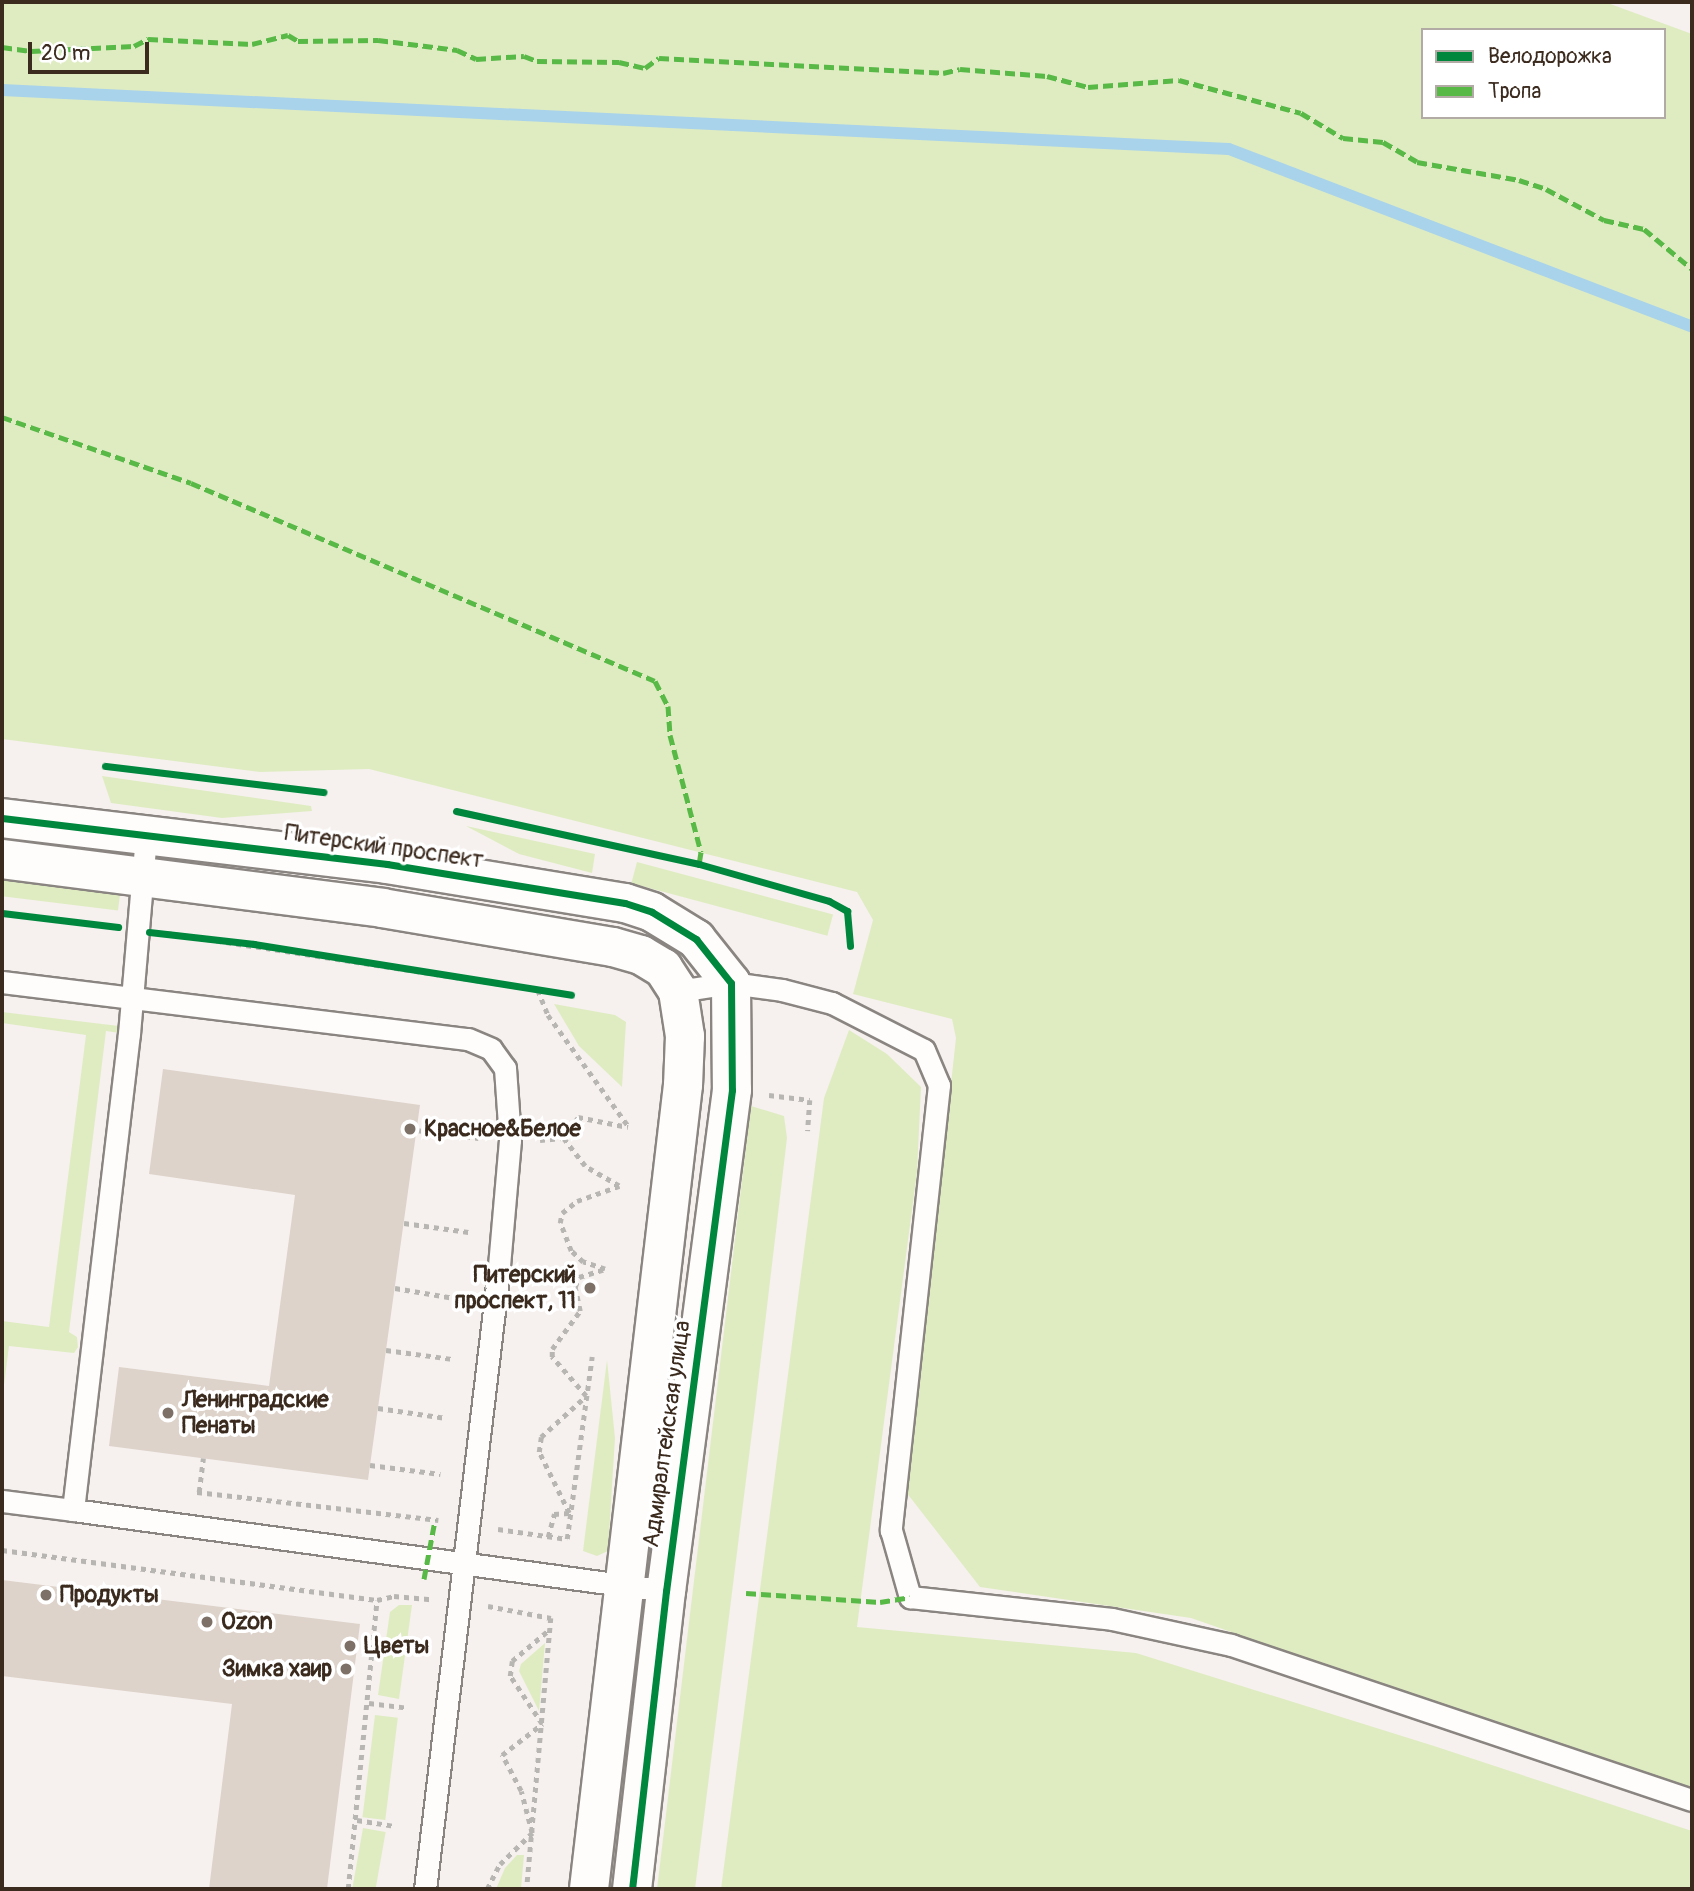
<!DOCTYPE html>
<meta charset="utf-8">
<style>
body{margin:0}
#map{position:relative;width:1694px;height:1891px;overflow:hidden;background:#f6f1ee;font-family:Pangolin,sans-serif}
div>[style]{position:absolute}
.green>*{inset:0;background:#dfecc2;transform-origin:0 0}
.stream>*{height:12px;margin:-6px;padding:0 6px;transform-origin:6px;border-radius:6px;background:#a9d3ea}
.building>*{inset:0;background:#ded3cb}
.path>*{height:4.5px;margin-top:-2.25px;transform-origin:0;background:repeating-linear-gradient(90deg,#b8b6b3 0 5px,transparent 0 10px)}
.roads{filter:drop-shadow(2px 0 #8a8581) drop-shadow(-2px 0 #8a8581) drop-shadow(0 2px #8a8581) drop-shadow(0 -2px #8a8581)}
.lane>*{height:21px;margin:-10.5px;padding:0 10.5px;transform-origin:10.5px;border-radius:10.5px;background:#fefdfc}
.street>*{height:38px;margin:-19px;padding:0 19px;transform-origin:19px;border-radius:19px;background:#fefdfc}
.quiet>*{height:5px;margin-top:-2.5px;transform-origin:0;background:repeating-linear-gradient(90deg,#58b947 0 10px,transparent 0 15px)}
.cycleway>*{height:7px;margin:-3.5px;padding:0 3.5px;transform-origin:3.5px;border-radius:3.5px;background:#00873e}
.dots>*{width:19px;height:19px;translate:-50% -50%;box-sizing:border-box;border:4px solid #fff;border-radius:50%}
span{translate:-50% -50%;white-space:nowrap;text-align:center;line-height:1.15;-webkit-text-stroke:7px #fff;paint-order:stroke}
.street-label{font-size:23px;color:#3b2a1e}
.poi-label{font-size:23px;color:#3b2a1e;font-weight:700}
.left{translate:0 -50%;text-align:left}
.right{translate:-100% -50%;text-align:right}
.frame{position:absolute;inset:0;border:4px solid #3b2a1e;pointer-events:none}
.legend{position:absolute;left:1421px;top:28px;width:245px;height:91px;box-sizing:border-box;background:#fff;border:2px solid #b1aaa5;margin:0;padding:9px 12px;list-style:none;font-size:21px;color:#3b2a1e}
.legend li{display:flex;align-items:center;gap:14px;height:35px}
.legend b{width:35px;border:2px solid #b1aaa5}
.scale{position:absolute;left:28px;top:42px;width:121px;height:32px;box-sizing:border-box;border:4px solid #3b2a1e;border-top:0;padding-left:9px;font-size:21px;line-height:24px;white-space:nowrap;color:#3b2a1e;-webkit-text-stroke:5px #fff;paint-order:stroke}
</style>
<div id="map">
<div class="green">
<i style="clip-path:polygon(evenodd,2px 2px,1605px 2px,1692px 34px,1692px 1792px,1191px 1618px,980px 1587px,906px 1492px,956px 1038px,952px 1019px,853px 994px,873px 920px,857px 892px,369px 769px,260px 772px,2px 739px,2px 2px,1423px 30px,1664px 30px,1664px 117px,1423px 117px,1423px 30px)"></i>
<i style="clip-path:polygon(102px 776px,311px 806px,312px 811px,222px 818px,111px 803px)"></i>
<i style="clip-path:polygon(466px 826px,595px 854px,592px 873px,519px 854px)"></i>
<i style="left:637px;top:862px;width:203px;height:22px;rotate:15deg"></i>
<i style="left:2px;top:879px;width:119px;height:17px;rotate:7deg"></i>
<i style="clip-path:polygon(554px 1004px,615px 1015px,626px 1022px,622px 1087px,579px 1046px)"></i>
<i style="clip-path:polygon(2px 1012px,119px 1026px,126px 1034px,106px 1031px,69px 1332px,77px 1337px,78px 1347px,74px 1353px,9px 1346px,2px 1401px,2px 1321px,49px 1327px,86px 1035px,2px 1023px)"></i>
<i style="clip-path:polygon(849px 1030px,887px 1054px,921px 1087px,917px 1172px,857px 1627px,1136px 1653px,1434px 1746px,1692px 1831px,1692px 1889px,721px 1889px,824px 1098px)"></i>
<i style="clip-path:polygon(751px 1106px,784px 1116px,787px 1138px,755px 1408px,695px 1889px,657px 1889px)"></i>
<i style="clip-path:polygon(607px 1360px,615px 1438px,608px 1551px,597px 1556px,583px 1551px)"></i>
<i style="clip-path:polygon(399px 1605px,412px 1605px,399px 1699px,378px 1695px,390px 1612px)"></i>
<i style="clip-path:polygon(545px 1643px,539px 1711px,519px 1671px,521px 1664px)"></i>
<i style="left:375px;top:1715px;width:23px;height:103px;rotate:7deg"></i>
<i style="left:363px;top:1828px;width:23px;height:62px;rotate:10deg"></i>
<i style="clip-path:polygon(517px 1855px,524px 1855px,521px 1889px,496px 1889px,505px 1868px)"></i>
</div>
<div class="stream">
<i style="left:2px;top:90px;width:1228px;rotate:2.75deg"></i>
<i style="left:1229px;top:149px;width:496px;rotate:21deg"></i>
</div>
<div class="building">
<i style="clip-path:polygon(163px 1069px,420px 1105px,368px 1480px,109px 1446px,119px 1367px,269px 1386px,295px 1195px,149px 1174px)"></i>
<i style="clip-path:polygon(2px 1580px,360px 1624px,327px 1889px,209px 1889px,232px 1704px,2px 1676px)"></i>
</div>
<div class="path">
<i style="left:105px;top:766px;width:220px;rotate:6.8deg"></i>
<i style="left:456px;top:811px;width:249px;rotate:12.3deg"></i>
<i style="left:699px;top:864px;width:135px;rotate:15.9deg"></i>
<i style="left:829px;top:901px;width:21px;rotate:29deg"></i>
<i style="left:847px;top:911px;width:35px;rotate:85deg"></i>
<i style="left:2px;top:913px;width:108px;rotate:6.9deg"></i>
<i style="left:167px;top:933px;width:409px;rotate:8.7deg"></i>
<i style="left:538px;top:990px;width:27px;rotate:68deg"></i>
<i style="left:548px;top:1015px;width:138px;rotate:54.1deg"></i>
<i style="left:769px;top:1095px;width:41px;rotate:7deg"></i>
<i style="left:810px;top:1100px;width:31px;rotate:94deg"></i>
<i style="left:416px;top:1130px;width:63px;rotate:7.4deg"></i>
<i style="left:540px;top:1140px;width:23px;rotate:-5deg"></i>
<i style="left:563px;top:1138px;width:26px;rotate:-54deg"></i>
<i style="left:578px;top:1117px;width:51px;rotate:11.3deg"></i>
<i style="left:404px;top:1223px;width:65px;rotate:8deg"></i>
<i style="left:395px;top:1288px;width:66px;rotate:9.6deg"></i>
<i style="left:386px;top:1350px;width:68px;rotate:7.7deg"></i>
<i style="left:378px;top:1408px;width:69px;rotate:8.4deg"></i>
<i style="left:370px;top:1465px;width:71px;rotate:7.3deg"></i>
<i style="left:197px;top:1492px;width:243px;rotate:6.6deg"></i>
<i style="left:199px;top:1492px;width:34px;rotate:-83deg"></i>
<i style="left:498px;top:1529px;width:70px;rotate:8.2deg"></i>
<i style="left:567px;top:1539px;width:184px;rotate:-82.2deg"></i>
<i style="left:548px;top:1537px;width:24px;rotate:-75deg"></i>
<i style="left:554px;top:1514px;width:15px;rotate:-4deg"></i>
<i style="left:569px;top:1513px;width:68px;rotate:-116.2deg"></i>
<i style="left:539px;top:1452px;width:15px;rotate:-82deg"></i>
<i style="left:541px;top:1437px;width:61px;rotate:-42.3deg"></i>
<i style="left:586px;top:1396px;width:52px;rotate:-131.1deg"></i>
<i style="left:552px;top:1357px;width:8px;rotate:-90deg"></i>
<i style="left:552px;top:1349px;width:47px;rotate:-53.6deg"></i>
<i style="left:580px;top:1311px;width:25px;rotate:-102deg"></i>
<i style="left:575px;top:1287px;width:11px;rotate:-68deg"></i>
<i style="left:579px;top:1277px;width:27px;rotate:-17deg"></i>
<i style="left:605px;top:1269px;width:23px;rotate:-162deg"></i>
<i style="left:583px;top:1262px;width:16px;rotate:-137deg"></i>
<i style="left:571px;top:1251px;width:30px;rotate:-111deg"></i>
<i style="left:560px;top:1223px;width:10px;rotate:-79deg"></i>
<i style="left:562px;top:1213px;width:19px;rotate:-39deg"></i>
<i style="left:577px;top:1201px;width:45px;rotate:-19.7deg"></i>
<i style="left:619px;top:1186px;width:39px;rotate:-150deg"></i>
<i style="left:585px;top:1166px;width:36px;rotate:-128deg"></i>
<i style="left:2px;top:1550px;width:378px;rotate:7.6deg"></i>
<i style="left:377px;top:1600px;width:17px;rotate:-13deg"></i>
<i style="left:394px;top:1596px;width:37px;rotate:5deg"></i>
<i style="left:488px;top:1606px;width:64px;rotate:10.8deg"></i>
<i style="left:551px;top:1618px;width:272px;rotate:95.1deg"></i>
<i style="left:369px;top:1703px;width:38px;rotate:7deg"></i>
<i style="left:357px;top:1820px;width:36px;rotate:9deg"></i>
<i style="left:348px;top:1889px;width:290px;rotate:-84.3deg"></i>
<i style="left:487px;top:1889px;width:28px;rotate:-63deg"></i>
<i style="left:500px;top:1864px;width:45px;rotate:-44.1deg"></i>
<i style="left:532px;top:1833px;width:43px;rotate:-104.7deg"></i>
<i style="left:521px;top:1791px;width:41px;rotate:-117.8deg"></i>
<i style="left:502px;top:1755px;width:51px;rotate:-37.8deg"></i>
<i style="left:542px;top:1724px;width:58px;rotate:-123.7deg"></i>
<i style="left:510px;top:1676px;width:15px;rotate:-82deg"></i>
<i style="left:512px;top:1661px;width:50px;rotate:-40.1deg"></i>
</div>
<div class="roads">
<div class="lane">
<i style="left:2px;top:982px;width:469px;rotate:7deg"></i>
<i style="left:468px;top:1039px;width:25px;rotate:23deg"></i>
<i style="left:491px;top:1049px;width:24px;rotate:54deg"></i>
<i style="left:505px;top:1068px;width:72px;rotate:86deg"></i>
<i style="left:510px;top:1140px;width:138px;rotate:95deg"></i>
<i style="left:498px;top:1277px;width:616px;rotate:96.8deg"></i>
<i style="left:678px;top:991px;width:54px;rotate:-8.6deg"></i>
<i style="left:731px;top:983px;width:51px;rotate:7.8deg"></i>
<i style="left:782px;top:990px;width:52px;rotate:14.6deg"></i>
<i style="left:832px;top:1003px;width:103px;rotate:27.1deg"></i>
<i style="left:924px;top:1050px;width:38px;rotate:67deg"></i>
<i style="left:939px;top:1085px;width:448px;rotate:96.2deg"></i>
<i style="left:891px;top:1530px;width:70px;rotate:74.2deg"></i>
<i style="left:910px;top:1597px;width:203px;rotate:6.2deg"></i>
<i style="left:1112px;top:1619px;width:122px;rotate:12.3deg"></i>
<i style="left:1231px;top:1645px;width:486px;rotate:18.6deg"></i>
<i style="left:2px;top:1501px;width:72px;rotate:7.2deg"></i>
<i style="left:73px;top:1510px;width:479px;rotate:-83.3deg"></i>
<i style="left:129px;top:1034px;width:200px;rotate:-85.1deg"></i>
<i style="left:73px;top:1510px;width:599px;rotate:7.78deg"></i>
</div>
<div class="street">
<i style="left:2px;top:818px;width:388px;rotate:6.8deg"></i>
<i style="left:387px;top:864px;width:241px;rotate:9.3deg"></i>
<i style="left:625px;top:903px;width:28px;rotate:18deg"></i>
<i style="left:652px;top:912px;width:52px;rotate:31.5deg"></i>
<i style="left:696px;top:939px;width:56px;rotate:51.5deg"></i>
<i style="left:731px;top:983px;width:107px;rotate:89.5deg"></i>
<i style="left:732px;top:1090px;width:505px;rotate:97.5deg"></i>
<i style="left:666px;top:1591px;width:300px;rotate:96.5deg"></i>
<i style="left:2px;top:859px;width:383px;rotate:7.3deg"></i>
<i style="left:382px;top:908px;width:234px;rotate:9.6deg"></i>
<i style="left:613px;top:947px;width:29px;rotate:16deg"></i>
<i style="left:641px;top:955px;width:26px;rotate:31deg"></i>
<i style="left:663px;top:968px;width:27px;rotate:57deg"></i>
<i style="left:678px;top:991px;width:46px;rotate:81.2deg"></i>
<i style="left:685px;top:1036px;width:49px;rotate:92.3deg"></i>
<i style="left:683px;top:1085px;width:809px;rotate:96.67deg"></i>
</div>
</div>
<div class="quiet">
<i style="left:2px;top:47px;width:29px;rotate:8deg"></i>
<i style="left:31px;top:51px;width:103px;rotate:-2.8deg"></i>
<i style="left:134px;top:46px;width:16px;rotate:-27deg"></i>
<i style="left:148px;top:39px;width:104px;rotate:2.8deg"></i>
<i style="left:252px;top:44px;width:37px;rotate:-14deg"></i>
<i style="left:288px;top:35px;width:12px;rotate:31deg"></i>
<i style="left:298px;top:41px;width:80px;rotate:-0.7deg"></i>
<i style="left:378px;top:40px;width:80px;rotate:7.2deg"></i>
<i style="left:457px;top:50px;width:21px;rotate:25deg"></i>
<i style="left:476px;top:59px;width:48px;rotate:-3.6deg"></i>
<i style="left:524px;top:56px;width:14px;rotate:21deg"></i>
<i style="left:537px;top:61px;width:82px;rotate:0.7deg"></i>
<i style="left:619px;top:62px;width:27px;rotate:13deg"></i>
<i style="left:645px;top:68px;width:17px;rotate:-36deg"></i>
<i style="left:659px;top:58px;width:284px;rotate:3deg"></i>
<i style="left:943px;top:73px;width:17px;rotate:-13deg"></i>
<i style="left:960px;top:69px;width:87px;rotate:4.6deg"></i>
<i style="left:1047px;top:76px;width:42px;rotate:15deg"></i>
<i style="left:1088px;top:87px;width:91px;rotate:-4.4deg"></i>
<i style="left:1179px;top:80px;width:126px;rotate:15.1deg"></i>
<i style="left:1301px;top:113px;width:49px;rotate:30.8deg"></i>
<i style="left:1343px;top:138px;width:40px;rotate:5.7deg"></i>
<i style="left:1383px;top:142px;width:39px;rotate:30deg"></i>
<i style="left:1417px;top:162px;width:104px;rotate:10deg"></i>
<i style="left:1519px;top:180px;width:28px;rotate:18deg"></i>
<i style="left:1546px;top:189px;width:66px;rotate:28.1deg"></i>
<i style="left:1604px;top:220px;width:41px;rotate:12.7deg"></i>
<i style="left:1644px;top:229px;width:62px;rotate:39.8deg"></i>
<i style="left:2px;top:417px;width:200px;rotate:19.2deg"></i>
<i style="left:191px;top:483px;width:504px;rotate:23.11deg"></i>
<i style="left:655px;top:681px;width:28px;rotate:63deg"></i>
<i style="left:668px;top:706px;width:29px;rotate:86deg"></i>
<i style="left:670px;top:735px;width:121px;rotate:75.2deg"></i>
<i style="left:701px;top:852px;width:12px;rotate:99deg"></i>
<i style="left:424px;top:1579px;width:60px;rotate:-79.4deg"></i>
<i style="left:746px;top:1593px;width:134px;rotate:3.8deg"></i>
<i style="left:880px;top:1602px;width:30px;rotate:-9deg"></i>
</div>
<div class="cycleway">
<i style="left:105px;top:766px;width:220px;rotate:6.8deg"></i>
<i style="left:456px;top:811px;width:249px;rotate:12.3deg"></i>
<i style="left:699px;top:864px;width:135px;rotate:15.9deg"></i>
<i style="left:829px;top:901px;width:21px;rotate:29deg"></i>
<i style="left:847px;top:911px;width:35px;rotate:85deg"></i>
<i style="left:2px;top:818px;width:388px;rotate:6.8deg"></i>
<i style="left:387px;top:864px;width:241px;rotate:9.3deg"></i>
<i style="left:625px;top:903px;width:28px;rotate:18deg"></i>
<i style="left:652px;top:912px;width:52px;rotate:31.5deg"></i>
<i style="left:696px;top:939px;width:56px;rotate:51.5deg"></i>
<i style="left:731px;top:983px;width:107px;rotate:89.5deg"></i>
<i style="left:732px;top:1090px;width:505px;rotate:97.5deg"></i>
<i style="left:666px;top:1591px;width:300px;rotate:96.5deg"></i>
<i style="left:2px;top:913px;width:117px;rotate:6.9deg"></i>
<i style="left:149px;top:932px;width:106px;rotate:6.5deg"></i>
<i style="left:254px;top:944px;width:321px;rotate:9.1deg"></i>
</div>
<div class="dots">
<i style="left:410px;top:1129px;background:#7c7067"></i>
<i style="left:590px;top:1288px;background:#7c7067"></i>
<i style="left:168px;top:1413px;background:#7c7067"></i>
<i style="left:46px;top:1595px;background:#7c7067"></i>
<i style="left:207px;top:1622px;background:#7c7067"></i>
<i style="left:350px;top:1646px;background:#7c7067"></i>
<i style="left:346px;top:1669px;background:#7c7067"></i>
</div>
<div class="street-label">
<span style="left:384px;top:847px;rotate:8deg">Питерский проспект</span>
<span style="left:667px;top:1434px;rotate:-82deg">Адмиралтейская улица</span>
</div>
<div class="poi-label">
<span class="left" style="left:424px;top:1129px">Красное&amp;Белое</span>
<span class="right" style="left:576px;top:1288px">Питерский<br>проспект, 11</span>
<span class="left" style="left:182px;top:1413px">Ленинградские<br>Пенаты</span>
<span class="left" style="left:60px;top:1595px">Продукты</span>
<span class="left" style="left:221px;top:1622px">Ozon</span>
<span class="left" style="left:364px;top:1646px">Цветы</span>
<span class="right" style="left:332px;top:1669px">Зимка хаир</span>
</div>
<div class="frame"></div>
<ul class="legend">
<li><b style="height:9px;background:#00873e"></b>Велодорожка</li>
<li><b style="height:9px;background:#58b947"></b>Тропа</li>
</ul>
<div class="scale">20 m</div>
</div>
